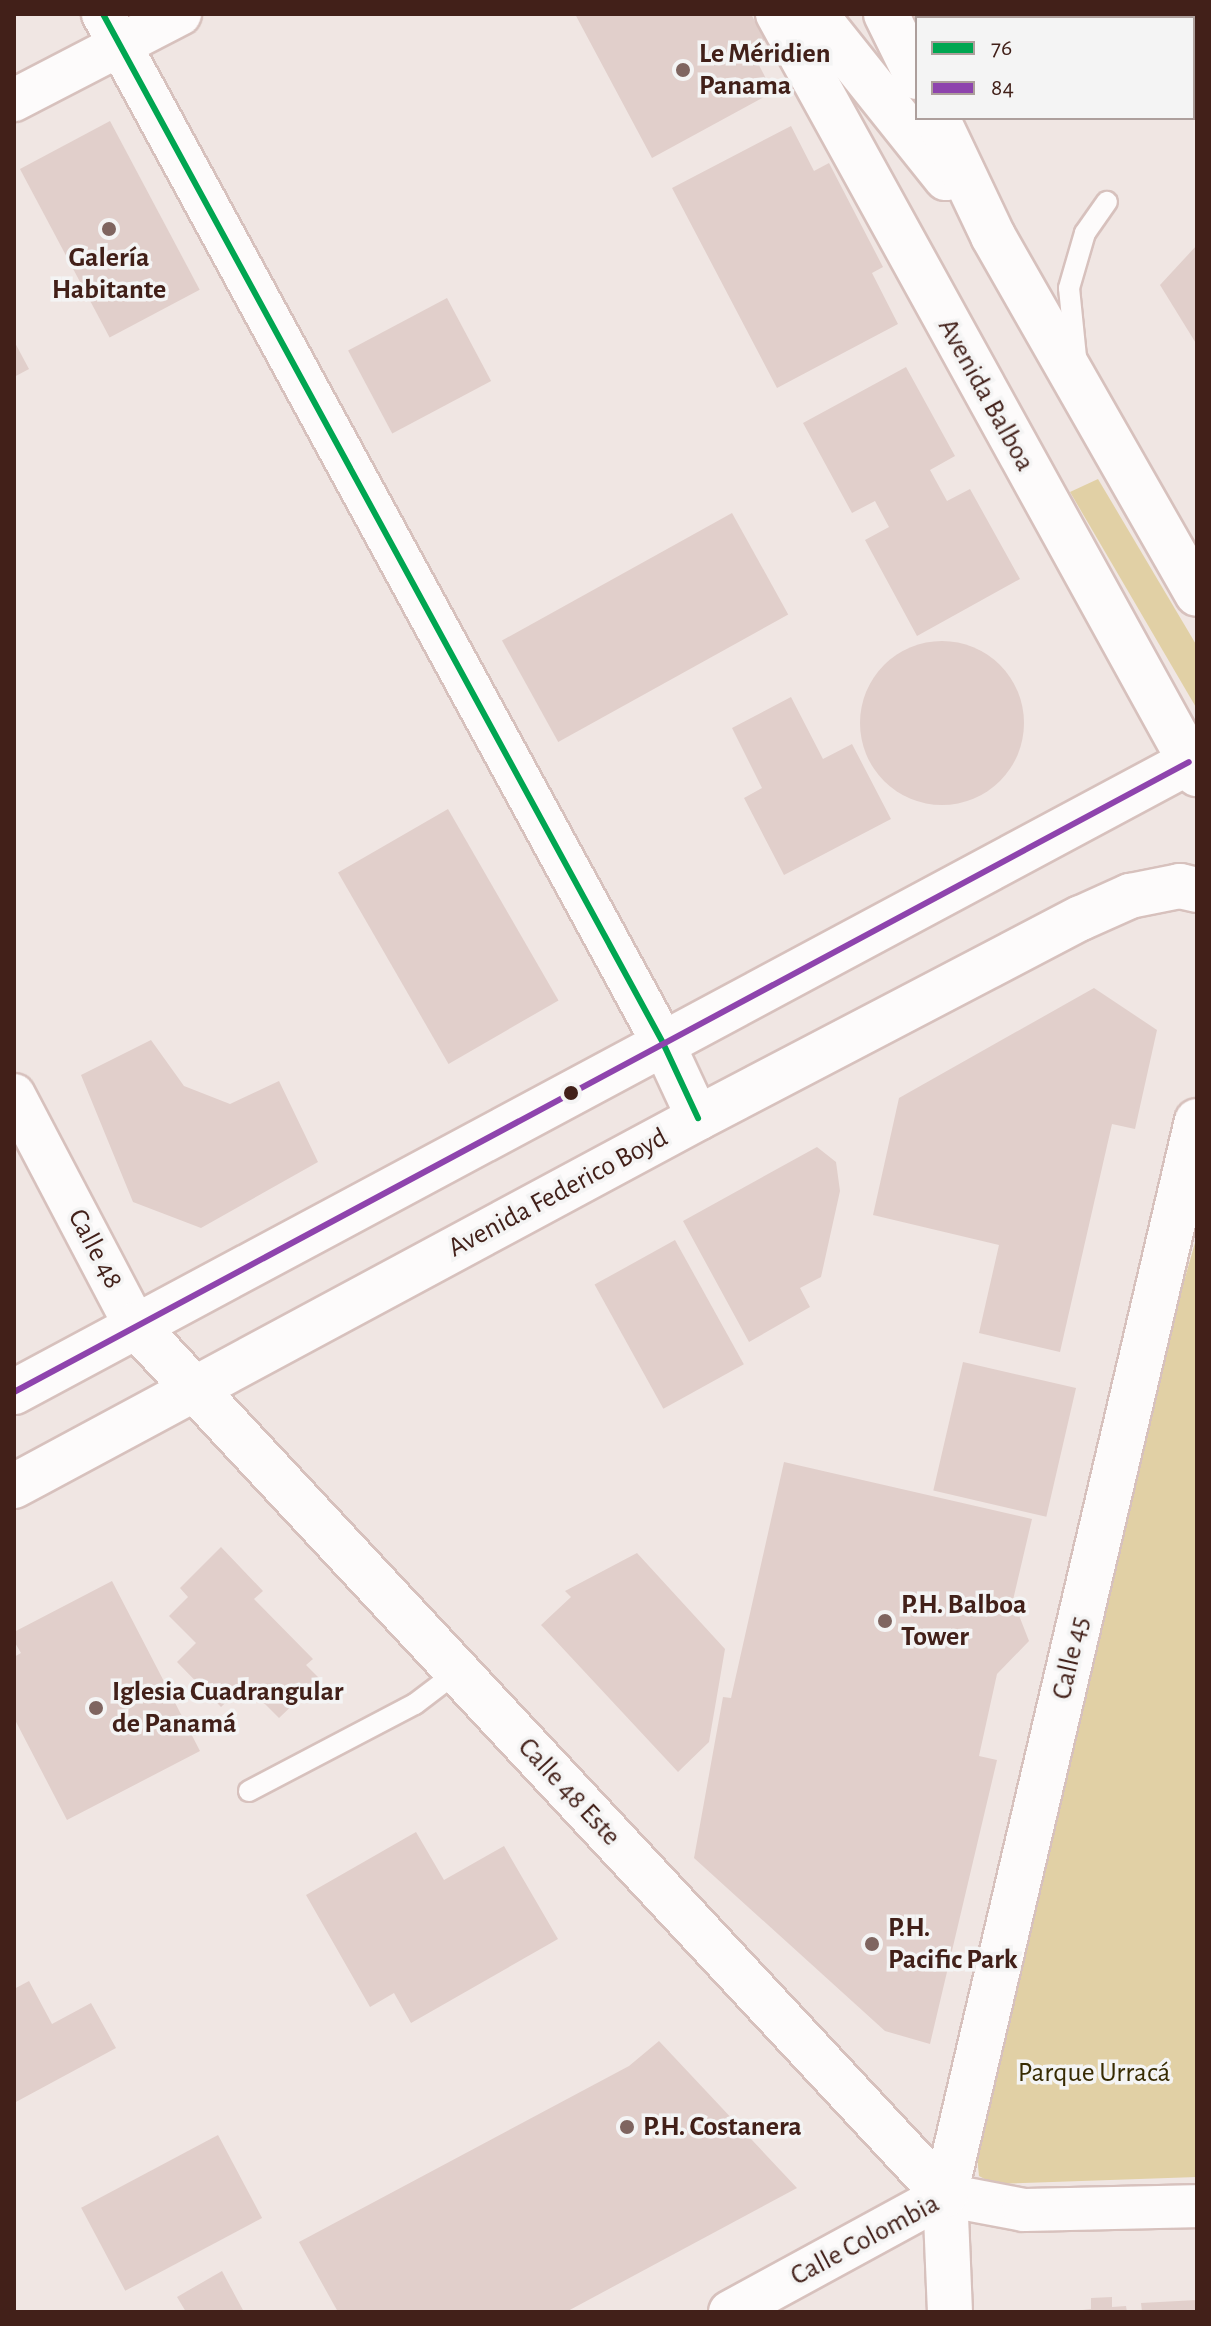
<!DOCTYPE html>
<meta charset="utf-8">
<style>
body{margin:0}
#map{position:relative;width:1211px;height:2326px;overflow:hidden;background:#f0e6e3;font-family:"Alegreya Sans",sans-serif}
div>[style]{position:absolute}
.green>*{inset:0;background:#e1d0a5}
.building>*{inset:0;background:#e1cfcb;transform-origin:0 0}
.round{border-radius:50%}
.roads{filter:drop-shadow(2px 0 #d7c1bd) drop-shadow(-2px 0 #d7c1bd) drop-shadow(0 2px #d7c1bd) drop-shadow(0 -2px #d7c1bd)}
.service>*{height:20px;margin:-10px;padding:0 10px;transform-origin:10px;border-radius:10px;background:#fdfbfb}
.minor>*{height:42px;margin:-21px;padding:0 21px;transform-origin:21px;border-radius:21px;background:#fdfbfb}
.secondary>*{height:44px;margin:-22px;padding:0 22px;transform-origin:22px;border-radius:22px;background:#fdfbfb}
.primary>*{height:44px;margin:-22px;padding:0 22px;transform-origin:22px;border-radius:22px;background:#fdfbfb}
.trunk>*{height:44px;margin:-22px;padding:0 22px;transform-origin:22px;border-radius:22px;background:#fdfbfb}
.bus-1>*{height:6px;margin:-3px;padding:0 3px;transform-origin:3px;border-radius:3px;background:#00a651}
.bus-2>*{height:6px;margin:-3px;padding:0 3px;transform-origin:3px;border-radius:3px;background:#8e44ad}
.dots>*{width:22px;height:22px;translate:-50% -50%;box-sizing:border-box;border:4px solid #f4f4f4;border-radius:50%}
span{translate:-50% -50%;white-space:nowrap;text-align:center;line-height:1.15;-webkit-text-stroke:7px #f4f4f4;paint-order:stroke}
.poi-label{font-size:28px;color:#422019;font-weight:700}
.left{translate:0 -50%;text-align:left}
.street-label{font-size:28px;color:#422019}
.park-label{font-size:28px;color:#372b02}
.frame{position:absolute;inset:0;border:16px solid #422019;pointer-events:none}
.legend{position:absolute;left:915px;top:16px;width:280px;height:104px;box-sizing:border-box;background:#f4f4f4;border:2px solid #ad9f9c;margin:0;padding:10px 14px;list-style:none;font-size:24px;color:#422019}
.legend li{display:flex;align-items:center;gap:16px;height:40px}
.legend b{width:40px;border:2px solid #ad9f9c}
</style>
<div id="map">
<div class="green">
<i style="clip-path:polygon(1098px 479px,1197px 646px,1197px 709px,1070px 492px)"></i>
<i style="clip-path:polygon(1197px 1236px,1197px 2177px,994px 2184px,979px 2176px,977px 2156px,1043px 1769px)"></i>
</div>
<div class="building">
<i style="clip-path:polygon(575px 14px,751px 14px,765px 40px,750px 48px,773px 92px,652px 158px)"></i>
<i style="left:110px;top:121px;width:191px;height:102px;rotate:62deg"></i>
<i style="clip-path:polygon(791px 126px,814px 171px,829px 163px,883px 267px,872px 273px,898px 324px,777px 388px,672px 188px)"></i>
<i style="clip-path:polygon(1197px 245px,1197px 345px,1160px 285px)"></i>
<i style="left:447px;top:298px;width:94px;height:112px;rotate:62deg"></i>
<i style="clip-path:polygon(14px 341px,29px 369px,14px 377px)"></i>
<i style="clip-path:polygon(906px 367px,955px 456px,930px 470px,947px 501px,970px 489px,1020px 579px,917px 636px,865px 540px,889px 527px,875px 501px,852px 513px,803px 423px)"></i>
<i style="left:732px;top:513px;width:116px;height:263px;rotate:61deg"></i>
<i class="round" style="left:860px;top:641px;width:164px;height:164px"></i>
<i style="clip-path:polygon(791px 697px,823px 759px,852px 744px,891px 819px,784px 875px,744px 798px,762px 788px,732px 728px)"></i>
<i style="left:448px;top:809px;width:221px;height:127px;rotate:60deg"></i>
<i style="clip-path:polygon(1094px 988px,1157px 1030px,1135px 1129px,1112px 1124px,1060px 1352px,979px 1333px,999px 1245px,873px 1215px,899px 1098px)"></i>
<i style="clip-path:polygon(151px 1040px,184px 1086px,230px 1104px,279px 1081px,318px 1162px,201px 1228px,133px 1202px,81px 1075px)"></i>
<i style="clip-path:polygon(817px 1147px,836px 1162px,840px 1191px,821px 1277px,800px 1288px,810px 1307px,749px 1342px,683px 1221px)"></i>
<i style="left:675px;top:1240px;width:142px;height:92px;rotate:61deg"></i>
<i style="left:963px;top:1362px;width:116px;height:132px;rotate:13deg"></i>
<i style="clip-path:polygon(784px 1462px,1032px 1519px,1013px 1600px,1029px 1641px,997px 1674px,979px 1756px,997px 1760px,930px 2044px,885px 2031px,694px 1858px,723px 1697px,731px 1698px)"></i>
<i style="clip-path:polygon(221px 1547px,263px 1591px,254px 1599px,313px 1659px,306px 1665px,320px 1679px,279px 1718px,245px 1684px,221px 1707px,177px 1662px,196px 1643px,169px 1616px,188px 1597px,180px 1588px)"></i>
<i style="clip-path:polygon(637px 1553px,725px 1649px,709px 1742px,678px 1772px,541px 1625px,571px 1597px,565px 1591px)"></i>
<i style="clip-path:polygon(112px 1581px,200px 1751px,67px 1820px,14px 1718px,14px 1657px,21px 1653px,14px 1641px,14px 1632px)"></i>
<i style="clip-path:polygon(416px 1832px,444px 1880px,504px 1846px,558px 1939px,411px 2023px,394px 1993px,370px 2007px,306px 1895px)"></i>
<i style="clip-path:polygon(29px 1981px,52px 2024px,91px 2003px,116px 2048px,14px 2103px,14px 1989px)"></i>
<i style="clip-path:polygon(659px 2041px,797px 2188px,566px 2312px,338px 2312px,299px 2242px,629px 2066px)"></i>
<i style="left:218px;top:2135px;width:94px;height:155px;rotate:62deg"></i>
<i style="clip-path:polygon(222px 2271px,244px 2312px,186px 2312px,177px 2297px)"></i>
<i style="clip-path:polygon(1112px 2297px,1112px 2307px,1126px 2306px,1127px 2312px,1066px 2312px,1091px 2309px,1091px 2298px)"></i>
<i style="clip-path:polygon(1197px 2300px,1197px 2312px,1142px 2312px,1141px 2303px)"></i>
</div>
<div class="roads">
<div class="service">
<i style="left:1076px;top:357px;width:69px;rotate:-95.8deg"></i>
<i style="left:1069px;top:288px;width:57px;rotate:-73.8deg"></i>
<i style="left:1085px;top:233px;width:38px;rotate:-55deg"></i>
<i style="left:249px;top:1791px;width:187px;rotate:-27.7deg"></i>
<i style="left:415px;top:1704px;width:53px;rotate:-37.3deg"></i>
</div>
<div class="minor">
<i style="left:103px;top:14px;width:1172px;rotate:61.44deg"></i>
<i style="left:663px;top:1043px;width:83px;rotate:65deg"></i>
<i style="left:14px;top:100px;width:187px;rotate:-27.4deg"></i>
<i style="left:14px;top:1095px;width:260px;rotate:62.3deg"></i>
<i style="left:730px;top:2312px;width:245px;rotate:-28.6deg"></i>
<i style="left:945px;top:2195px;width:80px;rotate:10.8deg"></i>
<i style="left:1024px;top:2210px;width:173px;rotate:-1.3deg"></i>
</div>
<div class="secondary">
<i style="left:135px;top:1325px;width:1189px;rotate:47.05deg"></i>
<i style="left:950px;top:2312px;width:117px;rotate:-92.4deg"></i>
<i style="left:945px;top:2195px;width:1103px;rotate:-76.8deg"></i>
</div>
<div class="primary">
<i style="left:778px;top:14px;width:868px;rotate:61.13deg"></i>
<i style="left:14px;top:1392px;width:1333px;rotate:-28.2deg"></i>
<i style="left:14px;top:1486px;width:777px;rotate:-28.28deg"></i>
<i style="left:698px;top:1118px;width:432px;rotate:-27.6deg"></i>
<i style="left:1081px;top:918px;width:54px;rotate:-24.2deg"></i>
<i style="left:1130px;top:896px;width:51px;rotate:-11.3deg"></i>
<i style="left:1180px;top:886px;width:17px;rotate:13deg"></i>
</div>
<div class="trunk">
<i style="left:815px;top:14px;width:210px;rotate:51.4deg"></i>
<i style="left:886px;top:14px;width:70px;rotate:63.8deg"></i>
<i style="left:937px;top:118px;width:131px;rotate:64.6deg"></i>
<i style="left:993px;top:236px;width:412px;rotate:60.3deg"></i>
</div>
</div>
<div class="bus-1">
<i style="left:103px;top:14px;width:1172px;rotate:61.44deg"></i>
<i style="left:663px;top:1043px;width:83px;rotate:65deg"></i>
</div>
<div class="bus-2">
<i style="left:14px;top:1392px;width:1333px;rotate:-28.2deg"></i>
</div>
<div class="dots">
<i style="left:683px;top:70px;background:#7f6560"></i>
<i style="left:109px;top:229px;background:#7f6560"></i>
<i style="left:571px;top:1093px;background:#422019"></i>
<i style="left:885px;top:1621px;background:#7f6560"></i>
<i style="left:96px;top:1708px;background:#7f6560"></i>
<i style="left:872px;top:1944px;background:#7f6560"></i>
<i style="left:627px;top:2127px;background:#7f6560"></i>
</div>
<div class="poi-label">
<span class="left" style="left:699px;top:70px">Le Méridien<br>Panama</span>
<span style="left:109px;top:274px">Galería<br>Habitante</span>
<span class="left" style="left:901px;top:1621px">P.H. Balboa<br>Tower</span>
<span class="left" style="left:112px;top:1708px">Iglesia Cuadrangular<br>de Panamá</span>
<span class="left" style="left:888px;top:1944px">P.H.<br>Pacific Park</span>
<span class="left" style="left:643px;top:2127px">P.H. Costanera</span>
</div>
<div class="street-label">
<span style="left:986px;top:395px;rotate:61deg">Avenida Balboa</span>
<span style="left:558px;top:1193px;rotate:-28deg">Avenida Federico Boyd</span>
<span style="left:95px;top:1249px;rotate:62deg">Calle 48</span>
<span style="left:1071px;top:1658px;rotate:-77deg">Calle 45</span>
<span style="left:569px;top:1792px;rotate:47deg">Calle 48 Este</span>
<span style="left:865px;top:2240px;rotate:-28deg">Calle Colombia</span>
</div>
<div class="park-label">
<span style="left:1094px;top:2073px">Parque Urracá</span>
</div>
<div class="frame"></div>
<ul class="legend">
<li><b style="height:10px;background:#00a651"></b>76</li>
<li><b style="height:10px;background:#8e44ad"></b>84</li>
</ul>
</div>
